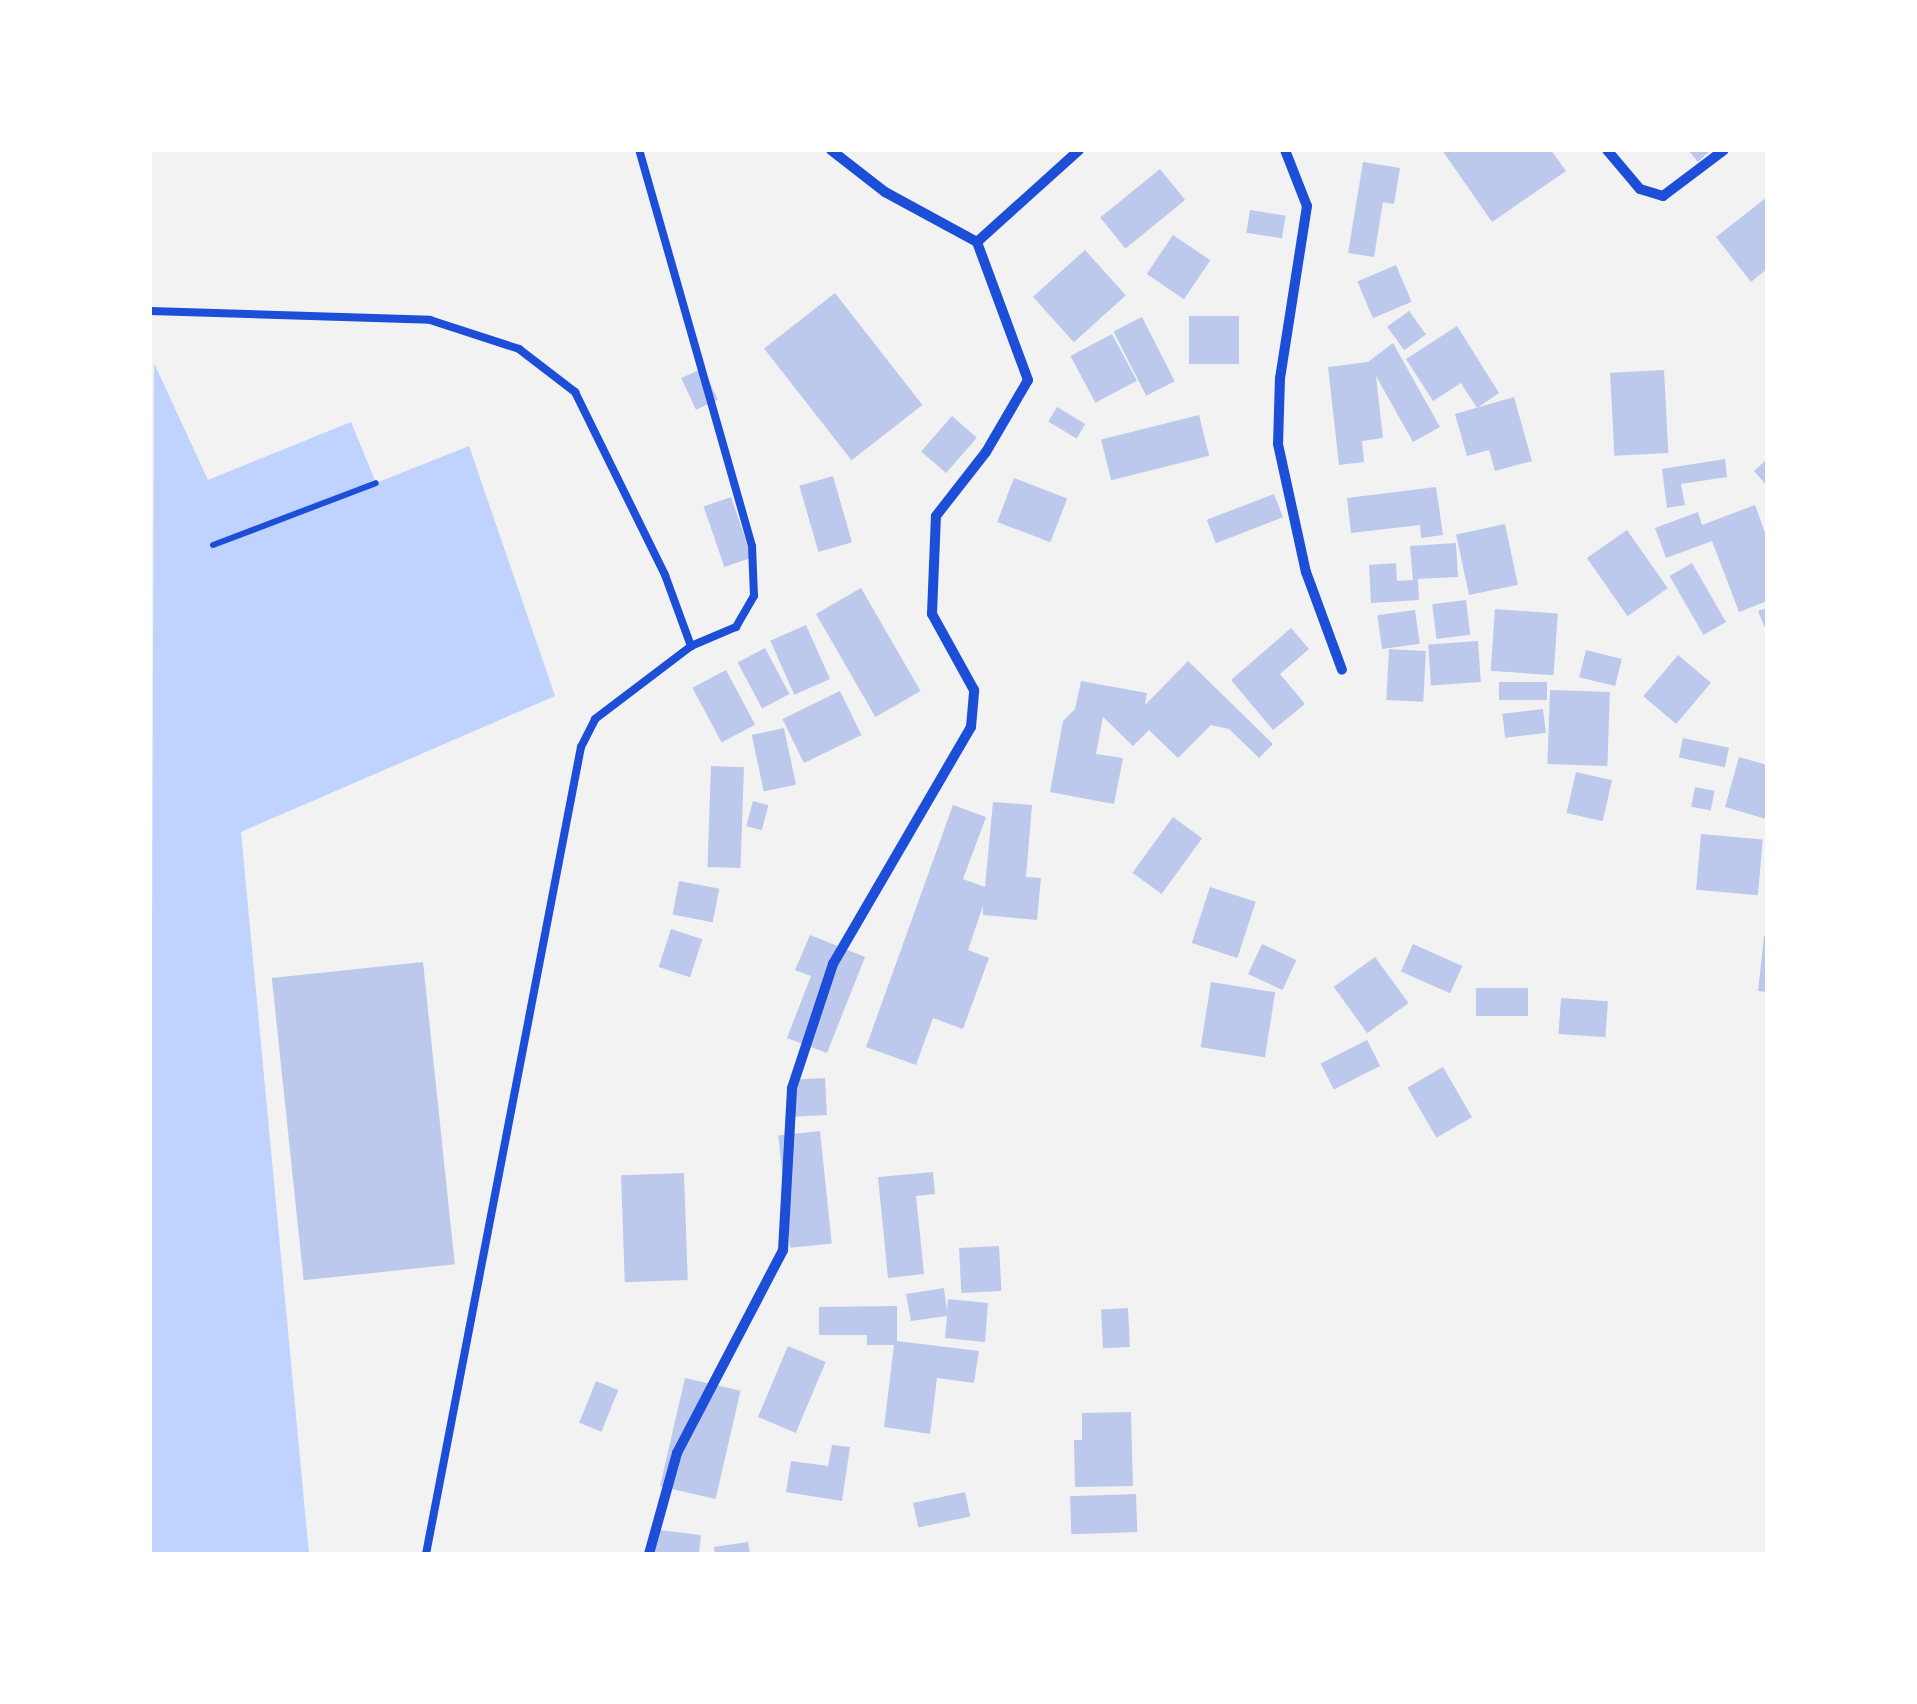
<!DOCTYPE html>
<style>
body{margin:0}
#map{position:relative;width:1917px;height:1704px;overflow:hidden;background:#f2f2f2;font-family:"Alegreya Sans",sans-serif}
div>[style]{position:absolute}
.water>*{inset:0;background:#bfd3fe}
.building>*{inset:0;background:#bdc9ec;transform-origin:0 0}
.path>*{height:6px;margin:-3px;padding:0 3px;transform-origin:3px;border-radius:3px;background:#1d4ed8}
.service>*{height:8px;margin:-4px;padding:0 4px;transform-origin:4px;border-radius:4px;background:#1d4ed8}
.minor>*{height:10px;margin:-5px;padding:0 5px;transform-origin:5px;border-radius:5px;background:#1d4ed8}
span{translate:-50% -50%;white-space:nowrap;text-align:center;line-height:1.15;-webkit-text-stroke:9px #fff;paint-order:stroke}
.frame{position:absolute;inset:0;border:152px solid #fff;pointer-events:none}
</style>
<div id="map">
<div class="water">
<i style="clip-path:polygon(154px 363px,208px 480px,351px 422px,376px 483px,469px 446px,555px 696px,241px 832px,309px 1554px,150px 1554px)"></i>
</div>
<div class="building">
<i style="clip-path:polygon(1442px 150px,1551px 150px,1566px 171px,1492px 222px)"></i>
<i style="clip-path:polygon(1688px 150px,1711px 150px,1698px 162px)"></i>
<i style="clip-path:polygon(1363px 162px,1400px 168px,1394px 204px,1383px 202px,1374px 257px,1348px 253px)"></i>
<i style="left:1160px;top:169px;width:40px;height:77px;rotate:51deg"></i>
<i style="clip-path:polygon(1767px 197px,1767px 269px,1751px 282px,1716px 237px)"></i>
<i style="left:1250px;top:210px;width:36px;height:23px;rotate:9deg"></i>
<i style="left:1173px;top:235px;width:45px;height:47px;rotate:34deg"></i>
<i style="left:1085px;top:250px;width:61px;height:70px;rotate:48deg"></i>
<i style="left:1396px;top:265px;width:40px;height:42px;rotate:67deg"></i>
<i style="left:835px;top:293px;width:142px;height:90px;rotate:52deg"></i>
<i style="left:1409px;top:311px;width:29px;height:27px;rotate:54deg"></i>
<i style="left:1239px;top:316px;width:48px;height:50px;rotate:90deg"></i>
<i style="left:1142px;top:317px;width:72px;height:32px;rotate:63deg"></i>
<i style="clip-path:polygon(1457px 326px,1499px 393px,1477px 408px,1461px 383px,1433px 401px,1406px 359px)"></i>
<i style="left:1112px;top:334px;width:53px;height:47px;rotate:62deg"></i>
<i style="clip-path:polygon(1393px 343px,1440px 427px,1413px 442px,1376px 376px,1383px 438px,1362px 441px,1364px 462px,1339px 465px,1328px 367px,1368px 362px)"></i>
<i style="left:703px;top:368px;width:35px;height:24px;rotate:65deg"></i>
<i style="left:1664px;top:370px;width:83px;height:54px;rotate:87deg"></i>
<i style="clip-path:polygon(1514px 397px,1532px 461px,1495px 471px,1489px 450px,1467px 456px,1455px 414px)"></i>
<i style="left:1057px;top:407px;width:33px;height:17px;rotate:31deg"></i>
<i style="left:1199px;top:415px;width:42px;height:101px;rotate:76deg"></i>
<i style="left:952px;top:416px;width:33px;height:47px;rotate:41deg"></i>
<i style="clip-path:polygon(1725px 459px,1727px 477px,1681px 484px,1685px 505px,1667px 508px,1662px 469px)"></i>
<i style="clip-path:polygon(1767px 459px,1767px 486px,1754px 471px)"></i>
<i style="left:833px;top:476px;width:69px;height:35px;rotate:74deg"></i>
<i style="left:1014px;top:478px;width:57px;height:47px;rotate:21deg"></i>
<i style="clip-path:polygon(1436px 487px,1443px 535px,1421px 538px,1420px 525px,1351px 533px,1347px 498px)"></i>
<i style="left:1274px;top:494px;width:25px;height:72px;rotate:69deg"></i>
<i style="left:731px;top:497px;width:64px;height:29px;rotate:71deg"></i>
<i style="clip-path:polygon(1755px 505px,1767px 538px,1767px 601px,1739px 612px,1712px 541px,1666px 558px,1655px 528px,1698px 512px,1702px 525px)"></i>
<i style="left:1505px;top:524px;width:62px;height:50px;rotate:78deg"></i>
<i style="left:1627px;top:530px;width:71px;height:49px;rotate:55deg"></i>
<i style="clip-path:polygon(1456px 543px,1458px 577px,1418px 579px,1419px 600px,1371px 603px,1369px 565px,1396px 563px,1397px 581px,1413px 580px,1410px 546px)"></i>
<i style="left:1692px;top:563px;width:68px;height:26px;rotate:60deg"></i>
<i style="left:861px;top:588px;width:119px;height:52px;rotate:60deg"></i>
<i style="left:1466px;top:600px;width:35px;height:34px;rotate:83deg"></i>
<i style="clip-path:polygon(1767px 608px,1767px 633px,1758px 611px)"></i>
<i style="left:1495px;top:609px;width:63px;height:62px;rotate:4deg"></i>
<i style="left:1415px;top:610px;width:34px;height:38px;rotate:82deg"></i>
<i style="left:806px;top:625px;width:59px;height:39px;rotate:66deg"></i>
<i style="clip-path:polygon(1291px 628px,1309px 649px,1280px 674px,1305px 704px,1273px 730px,1231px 680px)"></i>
<i style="left:1478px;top:641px;width:41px;height:50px;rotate:86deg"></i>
<i style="left:765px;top:648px;width:52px;height:31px;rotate:62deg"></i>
<i style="left:1389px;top:649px;width:37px;height:51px;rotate:3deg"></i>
<i style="left:1586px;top:650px;width:37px;height:28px;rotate:14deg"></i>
<i style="left:1678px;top:655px;width:43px;height:54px;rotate:40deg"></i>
<i style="clip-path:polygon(1188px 661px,1273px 744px,1259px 758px,1229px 729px,1211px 725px,1178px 758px,1149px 730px,1133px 746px,1103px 717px,1096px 754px,1123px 758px,1114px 804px,1050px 792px,1063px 721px,1075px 709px,1081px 681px,1147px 693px,1145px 705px)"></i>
<i style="left:726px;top:670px;width:62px;height:38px;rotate:62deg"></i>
<i style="left:1547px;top:682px;width:18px;height:48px;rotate:90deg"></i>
<i style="left:1550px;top:690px;width:60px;height:74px;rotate:2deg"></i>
<i style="left:840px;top:691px;width:49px;height:64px;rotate:64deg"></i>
<i style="left:1543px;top:709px;width:24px;height:41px;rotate:83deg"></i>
<i style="left:784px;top:728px;width:58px;height:33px;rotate:78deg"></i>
<i style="left:1683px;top:738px;width:47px;height:20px;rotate:12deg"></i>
<i style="clip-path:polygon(1739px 757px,1767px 765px,1766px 819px,1725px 807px)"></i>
<i style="left:711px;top:766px;width:33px;height:101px;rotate:2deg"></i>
<i style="left:1576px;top:772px;width:37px;height:42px;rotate:13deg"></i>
<i style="left:1695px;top:787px;width:20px;height:20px;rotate:11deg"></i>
<i style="left:753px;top:801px;width:16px;height:26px;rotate:15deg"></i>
<i style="clip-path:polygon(993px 802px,1032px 805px,1026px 877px,1041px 878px,1037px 920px,983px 915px,983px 906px,968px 950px,989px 958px,963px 1029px,933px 1018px,916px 1065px,866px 1047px,953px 805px,986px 817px,963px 879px,985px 887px)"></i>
<i style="left:1173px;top:817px;width:36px;height:69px;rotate:36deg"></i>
<i style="left:1701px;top:834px;width:62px;height:56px;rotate:5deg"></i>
<i style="left:679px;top:881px;width:41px;height:34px;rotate:11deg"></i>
<i style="left:1210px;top:887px;width:48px;height:59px;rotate:18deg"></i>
<i style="left:671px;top:929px;width:33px;height:40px;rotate:18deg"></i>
<i style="clip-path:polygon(810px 935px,865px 957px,827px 1053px,787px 1038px,811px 976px,795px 970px)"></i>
<i style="clip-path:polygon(1764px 936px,1767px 936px,1767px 992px,1758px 991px)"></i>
<i style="left:1262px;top:944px;width:38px;height:33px;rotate:25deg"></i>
<i style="left:1413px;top:944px;width:54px;height:30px;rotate:24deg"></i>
<i style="left:1375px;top:957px;width:57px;height:51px;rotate:54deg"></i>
<i style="left:423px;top:962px;width:304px;height:152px;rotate:84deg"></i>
<i style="left:1211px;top:982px;width:65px;height:66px;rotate:9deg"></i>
<i style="left:1476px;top:988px;width:52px;height:28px"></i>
<i style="left:1561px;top:998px;width:47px;height:36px;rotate:4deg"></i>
<i style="left:1367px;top:1040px;width:29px;height:52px;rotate:63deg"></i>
<i style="left:1443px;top:1067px;width:58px;height:41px;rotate:60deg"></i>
<i style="left:825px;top:1078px;width:37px;height:35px;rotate:87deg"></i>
<i style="left:820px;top:1131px;width:113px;height:42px;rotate:84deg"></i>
<i style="clip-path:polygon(933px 1172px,935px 1194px,916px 1196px,924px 1274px,888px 1278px,878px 1177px)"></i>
<i style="left:684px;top:1173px;width:107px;height:63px;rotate:88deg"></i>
<i style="left:999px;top:1246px;width:45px;height:40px;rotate:87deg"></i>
<i style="clip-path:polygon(944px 1288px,947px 1311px,948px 1299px,988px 1303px,985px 1342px,945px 1338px,947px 1316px,911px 1321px,906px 1294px)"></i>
<i style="clip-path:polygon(897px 1306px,897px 1341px,979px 1351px,974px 1383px,937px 1378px,930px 1434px,884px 1427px,894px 1345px,867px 1345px,867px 1335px,819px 1335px,819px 1307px)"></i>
<i style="left:1128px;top:1308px;width:39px;height:27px;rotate:87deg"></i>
<i style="left:788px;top:1346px;width:41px;height:77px;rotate:23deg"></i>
<i style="left:685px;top:1378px;width:57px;height:111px;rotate:13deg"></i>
<i style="left:596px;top:1381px;width:24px;height:45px;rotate:22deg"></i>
<i style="clip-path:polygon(1131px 1412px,1133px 1486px,1075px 1487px,1074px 1440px,1082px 1440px,1082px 1413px)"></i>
<i style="clip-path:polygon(832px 1445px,850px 1447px,842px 1501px,786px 1492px,791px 1461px,828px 1466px)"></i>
<i style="left:965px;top:1492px;width:25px;height:53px;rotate:78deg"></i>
<i style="left:1136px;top:1494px;width:38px;height:66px;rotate:88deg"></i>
<i style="clip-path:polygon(651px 1529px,701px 1535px,699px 1554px,648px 1554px)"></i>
<i style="clip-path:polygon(748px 1542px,750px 1554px,715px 1554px,714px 1547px)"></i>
</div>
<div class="path">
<i style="left:213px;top:545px;width:174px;rotate:-20.8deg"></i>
</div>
<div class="service">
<i style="left:150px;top:311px;width:280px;rotate:1.8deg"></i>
<i style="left:430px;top:320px;width:94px;rotate:18deg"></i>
<i style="left:519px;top:349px;width:71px;rotate:37.5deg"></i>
<i style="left:575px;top:392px;width:204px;rotate:63.8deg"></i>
<i style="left:665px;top:575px;width:76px;rotate:69.9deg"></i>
<i style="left:426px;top:1554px;width:822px;rotate:-79.13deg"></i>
<i style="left:581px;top:747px;width:31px;rotate:-63deg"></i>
<i style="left:595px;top:719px;width:121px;rotate:-37.2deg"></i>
<i style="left:691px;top:646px;width:49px;rotate:-22.9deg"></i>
<i style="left:736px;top:627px;width:36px;rotate:-60deg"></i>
<i style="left:754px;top:596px;width:50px;rotate:-92.3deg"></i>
<i style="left:752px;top:546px;width:412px;rotate:-105.9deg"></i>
</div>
<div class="minor">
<i style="left:831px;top:150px;width:68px;rotate:37.9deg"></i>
<i style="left:885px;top:192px;width:105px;rotate:28.5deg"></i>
<i style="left:1285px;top:150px;width:60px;rotate:68.6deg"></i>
<i style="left:1307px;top:206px;width:174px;rotate:98.9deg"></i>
<i style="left:1280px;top:378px;width:66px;rotate:91.7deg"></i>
<i style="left:1278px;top:444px;width:131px;rotate:77.7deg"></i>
<i style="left:1306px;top:572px;width:104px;rotate:69.8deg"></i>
<i style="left:1607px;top:150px;width:51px;rotate:49.8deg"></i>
<i style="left:1640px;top:189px;width:24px;rotate:17deg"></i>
<i style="left:1663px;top:196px;width:76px;rotate:-37deg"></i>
<i style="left:977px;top:242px;width:137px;rotate:-42deg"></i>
<i style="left:649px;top:1554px;width:105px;rotate:-74.5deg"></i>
<i style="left:677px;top:1453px;width:229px;rotate:-62.4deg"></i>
<i style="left:783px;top:1250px;width:162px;rotate:-86.8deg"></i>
<i style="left:792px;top:1088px;width:131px;rotate:-71.7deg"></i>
<i style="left:833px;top:964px;width:274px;rotate:-59.8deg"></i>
<i style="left:971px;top:727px;width:37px;rotate:-85deg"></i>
<i style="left:974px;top:690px;width:87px;rotate:-118.9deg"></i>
<i style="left:932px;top:614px;width:98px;rotate:-87.7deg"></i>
<i style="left:936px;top:516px;width:81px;rotate:-52deg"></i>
<i style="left:986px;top:452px;width:83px;rotate:-59.7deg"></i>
<i style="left:1028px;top:380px;width:147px;rotate:-110.3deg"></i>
</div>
<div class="frame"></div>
</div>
